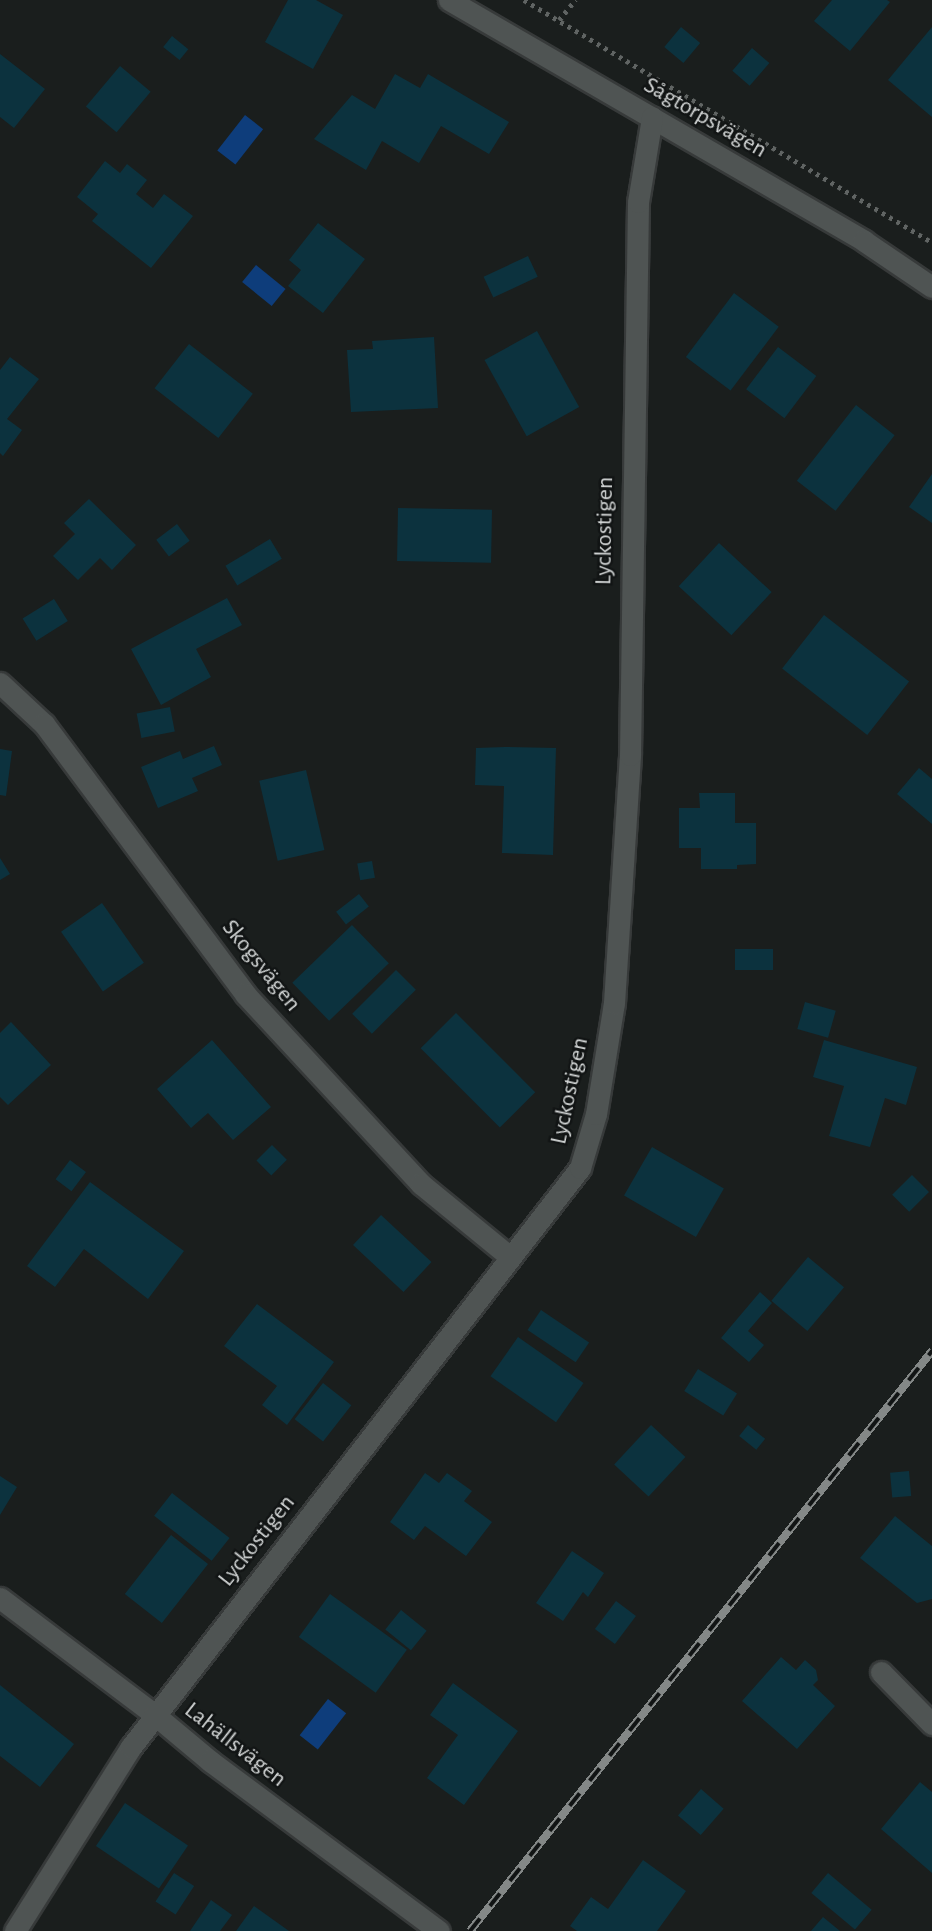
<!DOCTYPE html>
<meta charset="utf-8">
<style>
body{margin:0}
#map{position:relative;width:932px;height:1931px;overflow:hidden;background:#1a1e1d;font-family:"Alegreya Sans",sans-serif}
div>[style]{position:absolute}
.water>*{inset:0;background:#0e3d7b;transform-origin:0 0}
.building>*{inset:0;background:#0c323e;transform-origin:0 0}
.path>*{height:4.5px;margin-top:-2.25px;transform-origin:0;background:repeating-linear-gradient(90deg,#606463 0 3.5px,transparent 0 8.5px)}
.roads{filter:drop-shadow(2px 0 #373a3a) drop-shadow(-2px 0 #373a3a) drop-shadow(0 2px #373a3a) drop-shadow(0 -2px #373a3a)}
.minor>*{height:21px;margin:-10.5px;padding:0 10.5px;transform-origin:10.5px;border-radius:10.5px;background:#4f5453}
.rail>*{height:8px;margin-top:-4px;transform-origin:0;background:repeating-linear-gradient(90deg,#111414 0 16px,#848887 0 32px);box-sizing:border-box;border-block:2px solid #848887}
span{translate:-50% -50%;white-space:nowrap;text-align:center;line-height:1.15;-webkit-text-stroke:5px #111414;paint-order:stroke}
.street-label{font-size:24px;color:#d4d7d7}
</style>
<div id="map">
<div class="water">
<i style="left:245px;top:115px;width:23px;height:45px;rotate:38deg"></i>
<i style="left:256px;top:265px;width:38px;height:22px;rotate:39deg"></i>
<i style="left:328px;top:1699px;width:23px;height:46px;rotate:38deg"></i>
</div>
<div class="building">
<i style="clip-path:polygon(288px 0,316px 0,343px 15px,313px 69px,265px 42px)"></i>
<i style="clip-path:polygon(832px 0,887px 0,890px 2px,850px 51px,814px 21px)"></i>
<i style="left:681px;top:27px;width:25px;height:26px;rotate:40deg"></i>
<i style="clip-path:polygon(932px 27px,932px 117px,888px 80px)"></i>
<i style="left:172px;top:36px;width:21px;height:14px;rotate:39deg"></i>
<i style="left:752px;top:48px;width:23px;height:30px;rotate:41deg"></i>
<i style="clip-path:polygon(0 54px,45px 89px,14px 128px,0 117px)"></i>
<i style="left:120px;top:66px;width:40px;height:53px;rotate:40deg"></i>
<i style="clip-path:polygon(395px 74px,420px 88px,428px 74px,509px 122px,489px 154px,441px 126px,419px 163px,382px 141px,366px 170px,314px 139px,352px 95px,375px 109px)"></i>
<i style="clip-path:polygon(105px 161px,120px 173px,127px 164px,147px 180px,136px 194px,153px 208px,164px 194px,193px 216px,151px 268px,92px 221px,98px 214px,77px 197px)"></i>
<i style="clip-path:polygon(318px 223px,365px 259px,323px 313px,288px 286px,301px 270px,289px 260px)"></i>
<i style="left:528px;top:256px;width:23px;height:49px;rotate:65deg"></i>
<i style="left:734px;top:293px;width:56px;height:80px;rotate:37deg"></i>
<i style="left:537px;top:331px;width:87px;height:60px;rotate:61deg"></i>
<i style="clip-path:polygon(434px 337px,438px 408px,351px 412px,347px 350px,373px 349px,372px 341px)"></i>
<i style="left:189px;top:344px;width:81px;height:56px;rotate:38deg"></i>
<i style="left:778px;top:347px;width:48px;height:53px;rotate:37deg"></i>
<i style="clip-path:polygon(10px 357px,39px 379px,7px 419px,22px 430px,3px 456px,0 453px,0 370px)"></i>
<i style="left:856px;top:405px;width:49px;height:96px;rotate:38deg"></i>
<i style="clip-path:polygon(932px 474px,932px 523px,909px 507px)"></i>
<i style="clip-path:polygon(89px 499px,136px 545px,112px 570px,100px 558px,78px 580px,53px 556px,75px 534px,64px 523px)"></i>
<i style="left:398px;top:508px;width:94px;height:53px;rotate:1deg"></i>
<i style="left:177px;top:524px;width:21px;height:26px;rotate:53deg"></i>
<i style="left:270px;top:539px;width:23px;height:52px;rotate:59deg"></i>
<i style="left:719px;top:543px;width:72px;height:59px;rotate:43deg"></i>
<i style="clip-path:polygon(227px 598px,242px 625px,196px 649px,211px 677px,161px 705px,131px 649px)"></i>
<i style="left:54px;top:599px;width:26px;height:37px;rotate:58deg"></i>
<i style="left:824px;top:615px;width:108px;height:68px;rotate:38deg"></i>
<i style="left:170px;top:707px;width:25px;height:34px;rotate:79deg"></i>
<i style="clip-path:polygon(214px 746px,222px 765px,192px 778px,198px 791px,158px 808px,141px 767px,180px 751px,183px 759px)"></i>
<i style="clip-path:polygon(505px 747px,556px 748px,553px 855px,502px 853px,504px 786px,475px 785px,476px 748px)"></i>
<i style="clip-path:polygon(0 749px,12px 751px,6px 796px,0 795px)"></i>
<i style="clip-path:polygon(919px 768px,932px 779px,932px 824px,897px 794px)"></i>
<i style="left:306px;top:770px;width:82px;height:48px;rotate:77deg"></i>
<i style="clip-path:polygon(699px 793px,735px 793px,735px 823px,756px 823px,756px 864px,737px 865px,737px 869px,701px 869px,701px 848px,679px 848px,679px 808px,700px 808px)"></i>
<i style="clip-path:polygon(0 858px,10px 874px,0 880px)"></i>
<i style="left:372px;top:861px;width:17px;height:15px;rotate:80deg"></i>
<i style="left:359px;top:894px;width:16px;height:29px;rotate:52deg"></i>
<i style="left:102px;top:903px;width:73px;height:50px;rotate:55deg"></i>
<i style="left:352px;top:925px;width:53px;height:83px;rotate:46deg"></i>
<i style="left:735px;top:949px;width:38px;height:21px"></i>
<i style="left:396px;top:970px;width:28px;height:62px;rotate:45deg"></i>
<i style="left:805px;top:1002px;width:32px;height:28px;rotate:16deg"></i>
<i style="left:456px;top:1013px;width:112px;height:50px;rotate:45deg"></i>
<i style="clip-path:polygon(11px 1022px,51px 1065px,8px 1105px,0 1097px,0 1033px)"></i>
<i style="clip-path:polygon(212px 1040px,271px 1107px,233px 1140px,208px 1113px,191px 1128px,157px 1089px)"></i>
<i style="clip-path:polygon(824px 1040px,917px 1067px,906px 1105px,885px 1098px,870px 1147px,829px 1136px,844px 1086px,813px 1077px)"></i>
<i style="left:272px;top:1145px;width:21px;height:22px;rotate:45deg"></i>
<i style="left:652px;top:1147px;width:83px;height:56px;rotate:30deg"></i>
<i style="left:70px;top:1160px;width:20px;height:24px;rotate:37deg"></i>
<i style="left:912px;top:1175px;width:24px;height:28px;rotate:45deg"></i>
<i style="clip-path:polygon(90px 1182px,184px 1251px,148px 1299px,84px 1249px,55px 1287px,27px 1266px)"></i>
<i style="left:381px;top:1215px;width:69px;height:41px;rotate:43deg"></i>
<i style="left:808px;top:1257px;width:47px;height:57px;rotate:40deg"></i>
<i style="clip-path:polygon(760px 1292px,772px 1303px,748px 1331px,764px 1345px,749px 1362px,721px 1338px)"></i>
<i style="clip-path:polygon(257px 1304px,334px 1362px,287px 1425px,262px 1405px,277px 1386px,224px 1346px)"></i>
<i style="left:541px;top:1310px;width:58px;height:24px;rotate:34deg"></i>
<i style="left:518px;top:1337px;width:80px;height:48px;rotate:35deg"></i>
<i style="left:698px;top:1369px;width:46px;height:26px;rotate:32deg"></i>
<i style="left:323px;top:1383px;width:36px;height:46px;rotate:38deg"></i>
<i style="left:651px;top:1425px;width:47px;height:54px;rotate:43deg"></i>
<i style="left:748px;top:1425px;width:22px;height:14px;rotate:39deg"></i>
<i style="left:909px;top:1471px;width:25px;height:19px;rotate:85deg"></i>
<i style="clip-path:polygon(425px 1473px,439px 1483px,447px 1473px,472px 1491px,464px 1501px,492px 1522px,466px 1556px,425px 1526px,414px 1540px,390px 1522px)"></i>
<i style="clip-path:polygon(0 1476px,17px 1487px,0 1515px)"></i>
<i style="left:172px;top:1493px;width:73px;height:29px;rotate:38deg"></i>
<i style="clip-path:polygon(895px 1516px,932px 1546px,932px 1599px,917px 1603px,860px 1558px)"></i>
<i style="left:171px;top:1535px;width:47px;height:75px;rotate:38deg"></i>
<i style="clip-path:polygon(572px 1551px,604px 1573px,588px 1597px,583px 1592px,563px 1621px,536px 1603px)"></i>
<i style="left:330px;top:1594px;width:95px;height:53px;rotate:36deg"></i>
<i style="left:616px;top:1601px;width:25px;height:35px;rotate:37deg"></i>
<i style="left:401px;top:1610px;width:33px;height:25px;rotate:39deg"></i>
<i style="clip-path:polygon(781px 1657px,796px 1670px,805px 1660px,816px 1670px,818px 1680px,813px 1685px,835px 1706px,797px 1749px,742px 1701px)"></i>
<i style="clip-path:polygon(453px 1683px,518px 1731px,464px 1805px,427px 1778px,458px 1735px,430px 1715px)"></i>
<i style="clip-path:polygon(0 1685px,74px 1744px,40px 1787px,0 1756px)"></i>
<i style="clip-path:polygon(920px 1782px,932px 1792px,932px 1873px,881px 1829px)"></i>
<i style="left:701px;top:1789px;width:30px;height:35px;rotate:41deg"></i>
<i style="left:125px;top:1803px;width:76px;height:52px;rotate:34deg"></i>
<i style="clip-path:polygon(643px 1860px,686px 1891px,657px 1931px,577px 1931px,570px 1926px,591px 1897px,608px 1909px)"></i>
<i style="left:174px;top:1873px;width:24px;height:34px;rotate:33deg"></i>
<i style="left:828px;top:1873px;width:57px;height:26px;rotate:40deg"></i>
<i style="clip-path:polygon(211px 1900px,232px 1915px,220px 1931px,190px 1931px)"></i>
<i style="clip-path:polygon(254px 1906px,289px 1931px,236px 1931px)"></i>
<i style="clip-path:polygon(823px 1917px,840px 1931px,811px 1931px)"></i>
</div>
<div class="path">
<i style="left:524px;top:0;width:474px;rotate:30.7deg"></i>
<i style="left:559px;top:20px;width:26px;rotate:-51deg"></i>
</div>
<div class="roads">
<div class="minor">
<i style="left:449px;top:0;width:480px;rotate:30.1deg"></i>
<i style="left:864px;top:241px;width:82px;rotate:34.1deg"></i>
<i style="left:0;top:683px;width:60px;rotate:43deg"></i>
<i style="left:44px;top:724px;width:337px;rotate:53.3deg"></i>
<i style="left:245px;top:994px;width:259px;rotate:47.2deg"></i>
<i style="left:421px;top:1184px;width:114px;rotate:39.3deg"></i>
<i style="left:0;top:1598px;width:194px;rotate:37deg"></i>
<i style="left:155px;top:1715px;width:72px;rotate:39.9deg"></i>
<i style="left:210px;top:1761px;width:285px;rotate:36.6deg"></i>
<i style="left:881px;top:1672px;width:73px;rotate:45.6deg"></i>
<i style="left:15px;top:1931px;width:218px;rotate:-57.8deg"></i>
<i style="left:131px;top:1747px;width:733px;rotate:-52.21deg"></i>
<i style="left:580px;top:1168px;width:56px;rotate:-73.5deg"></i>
<i style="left:596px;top:1114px;width:112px;rotate:-80.8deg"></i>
<i style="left:614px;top:1003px;width:249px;rotate:-86.3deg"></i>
<i style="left:630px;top:755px;width:553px;rotate:-89.17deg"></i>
<i style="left:638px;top:202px;width:86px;rotate:-80.6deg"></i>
</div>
</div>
<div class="rail">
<i style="left:470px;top:1931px;width:742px;rotate:-51.46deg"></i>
</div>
<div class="street-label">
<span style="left:705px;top:118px;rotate:30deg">Sågtorpsvägen</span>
<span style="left:605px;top:531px;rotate:-89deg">Lyckostigen</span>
<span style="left:261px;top:966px;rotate:51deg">Skogsvägen</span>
<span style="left:570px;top:1091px;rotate:-78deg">Lyckostigen</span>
<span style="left:257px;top:1541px;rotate:-52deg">Lyckostigen</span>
<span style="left:235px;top:1745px;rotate:38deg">Lahällsvägen</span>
</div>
</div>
